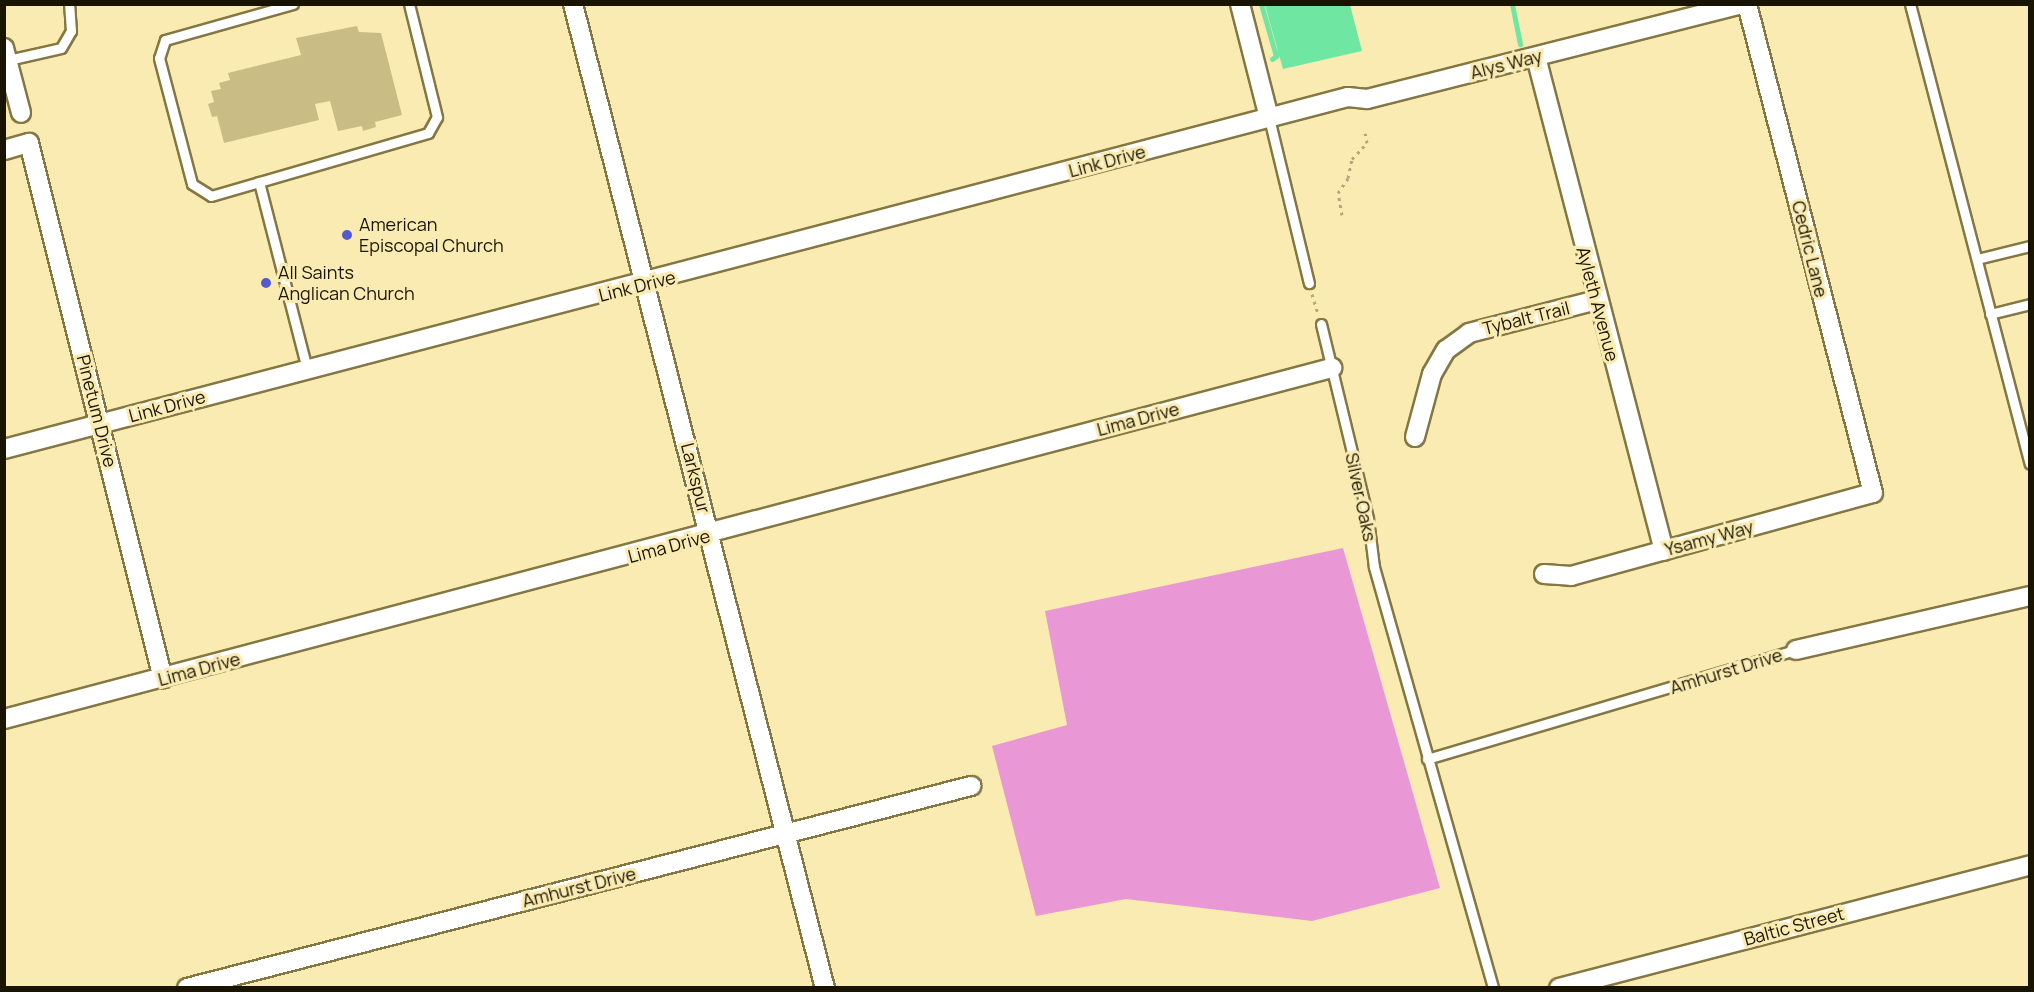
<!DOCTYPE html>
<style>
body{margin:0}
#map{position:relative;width:2034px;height:992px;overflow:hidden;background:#f9ebb2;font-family:Manrope,sans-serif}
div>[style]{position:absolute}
.green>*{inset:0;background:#ea97d6}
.water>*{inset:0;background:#6fe6a2}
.stream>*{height:5px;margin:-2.5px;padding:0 2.5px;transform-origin:2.5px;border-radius:2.5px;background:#6fe6a2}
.building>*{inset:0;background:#cabc85}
.path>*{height:3px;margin-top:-1.5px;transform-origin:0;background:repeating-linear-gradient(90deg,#b2a77a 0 3px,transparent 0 7.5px)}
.roads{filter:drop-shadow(2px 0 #847742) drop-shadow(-2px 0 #847742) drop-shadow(0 2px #847742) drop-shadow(0 -2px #847742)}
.service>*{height:9px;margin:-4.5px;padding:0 4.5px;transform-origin:4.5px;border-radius:4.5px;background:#fff}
.minor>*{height:18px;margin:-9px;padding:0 9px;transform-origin:9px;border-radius:9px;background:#fff}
.dots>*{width:16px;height:16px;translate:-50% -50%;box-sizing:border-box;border:3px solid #f9ebb2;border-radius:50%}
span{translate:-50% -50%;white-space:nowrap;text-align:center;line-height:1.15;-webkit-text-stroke:6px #f9ebb2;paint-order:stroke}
.street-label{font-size:18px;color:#191401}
.poi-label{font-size:18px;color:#191401}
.left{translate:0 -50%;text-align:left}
.frame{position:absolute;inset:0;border:6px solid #191401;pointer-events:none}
</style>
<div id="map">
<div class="green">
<i style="clip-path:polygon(1343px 548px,1440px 888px,1312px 921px,1126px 899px,1036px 916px,992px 746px,1067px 725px,1045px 611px)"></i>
</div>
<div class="water">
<i style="clip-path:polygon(1265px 5px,1350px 5px,1362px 51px,1283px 69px)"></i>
</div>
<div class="stream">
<i style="left:1261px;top:4px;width:54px;rotate:73.9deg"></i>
<i style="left:1276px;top:56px;width:5px;rotate:143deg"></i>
<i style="left:1512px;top:4px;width:41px;rotate:78.7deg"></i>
<i style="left:1276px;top:56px;width:9px;rotate:-58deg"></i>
</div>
<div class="building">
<i style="clip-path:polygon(357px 26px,359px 32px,381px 33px,402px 115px,375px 122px,376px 127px,363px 131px,362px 126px,338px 131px,330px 101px,315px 104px,319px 120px,224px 143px,217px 116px,212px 117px,208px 104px,214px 102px,211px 91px,221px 89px,219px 83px,230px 80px,228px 73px,301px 55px,296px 38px)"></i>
</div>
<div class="path">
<i style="left:1342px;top:215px;width:22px;rotate:-100deg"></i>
<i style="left:1338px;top:193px;width:18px;rotate:-56deg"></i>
<i style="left:1348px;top:178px;width:19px;rotate:-78deg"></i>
<i style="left:1352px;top:159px;width:22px;rotate:-47deg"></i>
<i style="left:1367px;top:143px;width:10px;rotate:-101deg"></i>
<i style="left:1312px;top:294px;width:21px;rotate:73deg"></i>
</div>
<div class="roads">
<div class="service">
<i style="left:293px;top:4px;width:133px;rotate:164.3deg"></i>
<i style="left:165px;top:40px;width:19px;rotate:108deg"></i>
<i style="left:159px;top:58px;width:130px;rotate:75.3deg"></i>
<i style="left:192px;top:184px;width:22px;rotate:32deg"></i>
<i style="left:211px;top:196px;width:226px;rotate:-16.2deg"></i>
<i style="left:428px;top:133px;width:18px;rotate:-61deg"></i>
<i style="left:437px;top:117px;width:116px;rotate:-103.9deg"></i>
<i style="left:1910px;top:4px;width:475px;rotate:75.4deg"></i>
<i style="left:8px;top:60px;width:54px;rotate:-12.8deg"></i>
<i style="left:61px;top:48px;width:20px;rotate:-60deg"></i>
<i style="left:71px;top:31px;width:27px;rotate:-94deg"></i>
<i style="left:1269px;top:118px;width:170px;rotate:76.4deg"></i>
<i style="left:259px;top:182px;width:193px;rotate:75.6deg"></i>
<i style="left:1977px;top:259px;width:55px;rotate:-13.8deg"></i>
<i style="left:1990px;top:314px;width:41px;rotate:-14deg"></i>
<i style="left:1321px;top:324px;width:201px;rotate:76.4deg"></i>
<i style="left:1368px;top:519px;width:48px;rotate:82.9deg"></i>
<i style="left:1374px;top:567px;width:437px;rotate:74.2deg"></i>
<i style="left:1427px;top:759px;width:385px;rotate:-16.5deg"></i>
</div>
<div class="minor">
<i style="left:573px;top:4px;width:1016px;rotate:75.64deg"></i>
<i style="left:1240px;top:4px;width:118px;rotate:75.7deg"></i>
<i style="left:4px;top:48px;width:67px;rotate:75.3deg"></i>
<i style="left:1536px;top:57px;width:510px;rotate:75.47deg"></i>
<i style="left:4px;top:150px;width:26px;rotate:-16deg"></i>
<i style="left:29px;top:143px;width:552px;rotate:75.96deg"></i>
<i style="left:1415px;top:437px;width:65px;rotate:-74.9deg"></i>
<i style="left:1432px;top:374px;width:28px;rotate:-60deg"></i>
<i style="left:1446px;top:350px;width:29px;rotate:-36deg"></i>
<i style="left:1469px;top:333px;width:132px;rotate:-14.5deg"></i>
<i style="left:4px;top:449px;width:1389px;rotate:-14.68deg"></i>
<i style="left:1348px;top:97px;width:19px;rotate:6deg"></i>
<i style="left:1367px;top:99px;width:388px;rotate:-14.2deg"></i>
<i style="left:1544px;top:574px;width:27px;rotate:4deg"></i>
<i style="left:1571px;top:576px;width:313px;rotate:-15.4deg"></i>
<i style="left:1873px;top:493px;width:505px;rotate:-104.45deg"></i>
<i style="left:1796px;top:650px;width:240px;rotate:-13deg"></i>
<i style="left:4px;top:719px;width:1374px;rotate:-14.81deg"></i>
<i style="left:187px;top:988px;width:810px;rotate:-14.45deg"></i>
<i style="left:1559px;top:988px;width:487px;rotate:-14.6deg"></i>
</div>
</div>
<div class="dots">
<i style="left:347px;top:235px;background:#535ad1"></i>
<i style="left:266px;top:283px;background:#535ad1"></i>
</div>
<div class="street-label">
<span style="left:1506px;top:64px;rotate:-14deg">Alys Way</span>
<span style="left:1107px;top:161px;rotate:-15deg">Link Drive</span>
<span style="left:1810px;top:249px;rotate:76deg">Cedric Lane</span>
<span style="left:637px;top:286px;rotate:-14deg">Link Drive</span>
<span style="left:1598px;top:304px;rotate:75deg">Ayleth Avenue</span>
<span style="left:1526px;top:318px;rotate:-14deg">Tybalt Trail</span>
<span style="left:167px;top:406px;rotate:-15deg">Link Drive</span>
<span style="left:97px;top:411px;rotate:76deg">Pinetum Drive</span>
<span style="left:1138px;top:419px;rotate:-15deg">Lima Drive</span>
<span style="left:696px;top:478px;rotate:76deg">Larkspur</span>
<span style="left:1361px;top:497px;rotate:78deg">Silver Oaks</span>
<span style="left:1709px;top:538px;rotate:-15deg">Ysamy Way</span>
<span style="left:669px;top:546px;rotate:-15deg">Lima Drive</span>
<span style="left:199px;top:669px;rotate:-15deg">Lima Drive</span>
<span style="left:1726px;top:671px;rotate:-17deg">Amhurst Drive</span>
<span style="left:579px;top:887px;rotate:-14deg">Amhurst Drive</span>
<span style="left:1794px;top:926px;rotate:-15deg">Baltic Street</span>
</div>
<div class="poi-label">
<span class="left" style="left:359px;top:235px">American<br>Episcopal Church</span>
<span class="left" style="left:278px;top:283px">All Saints<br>Anglican Church</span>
</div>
<div class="frame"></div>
</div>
